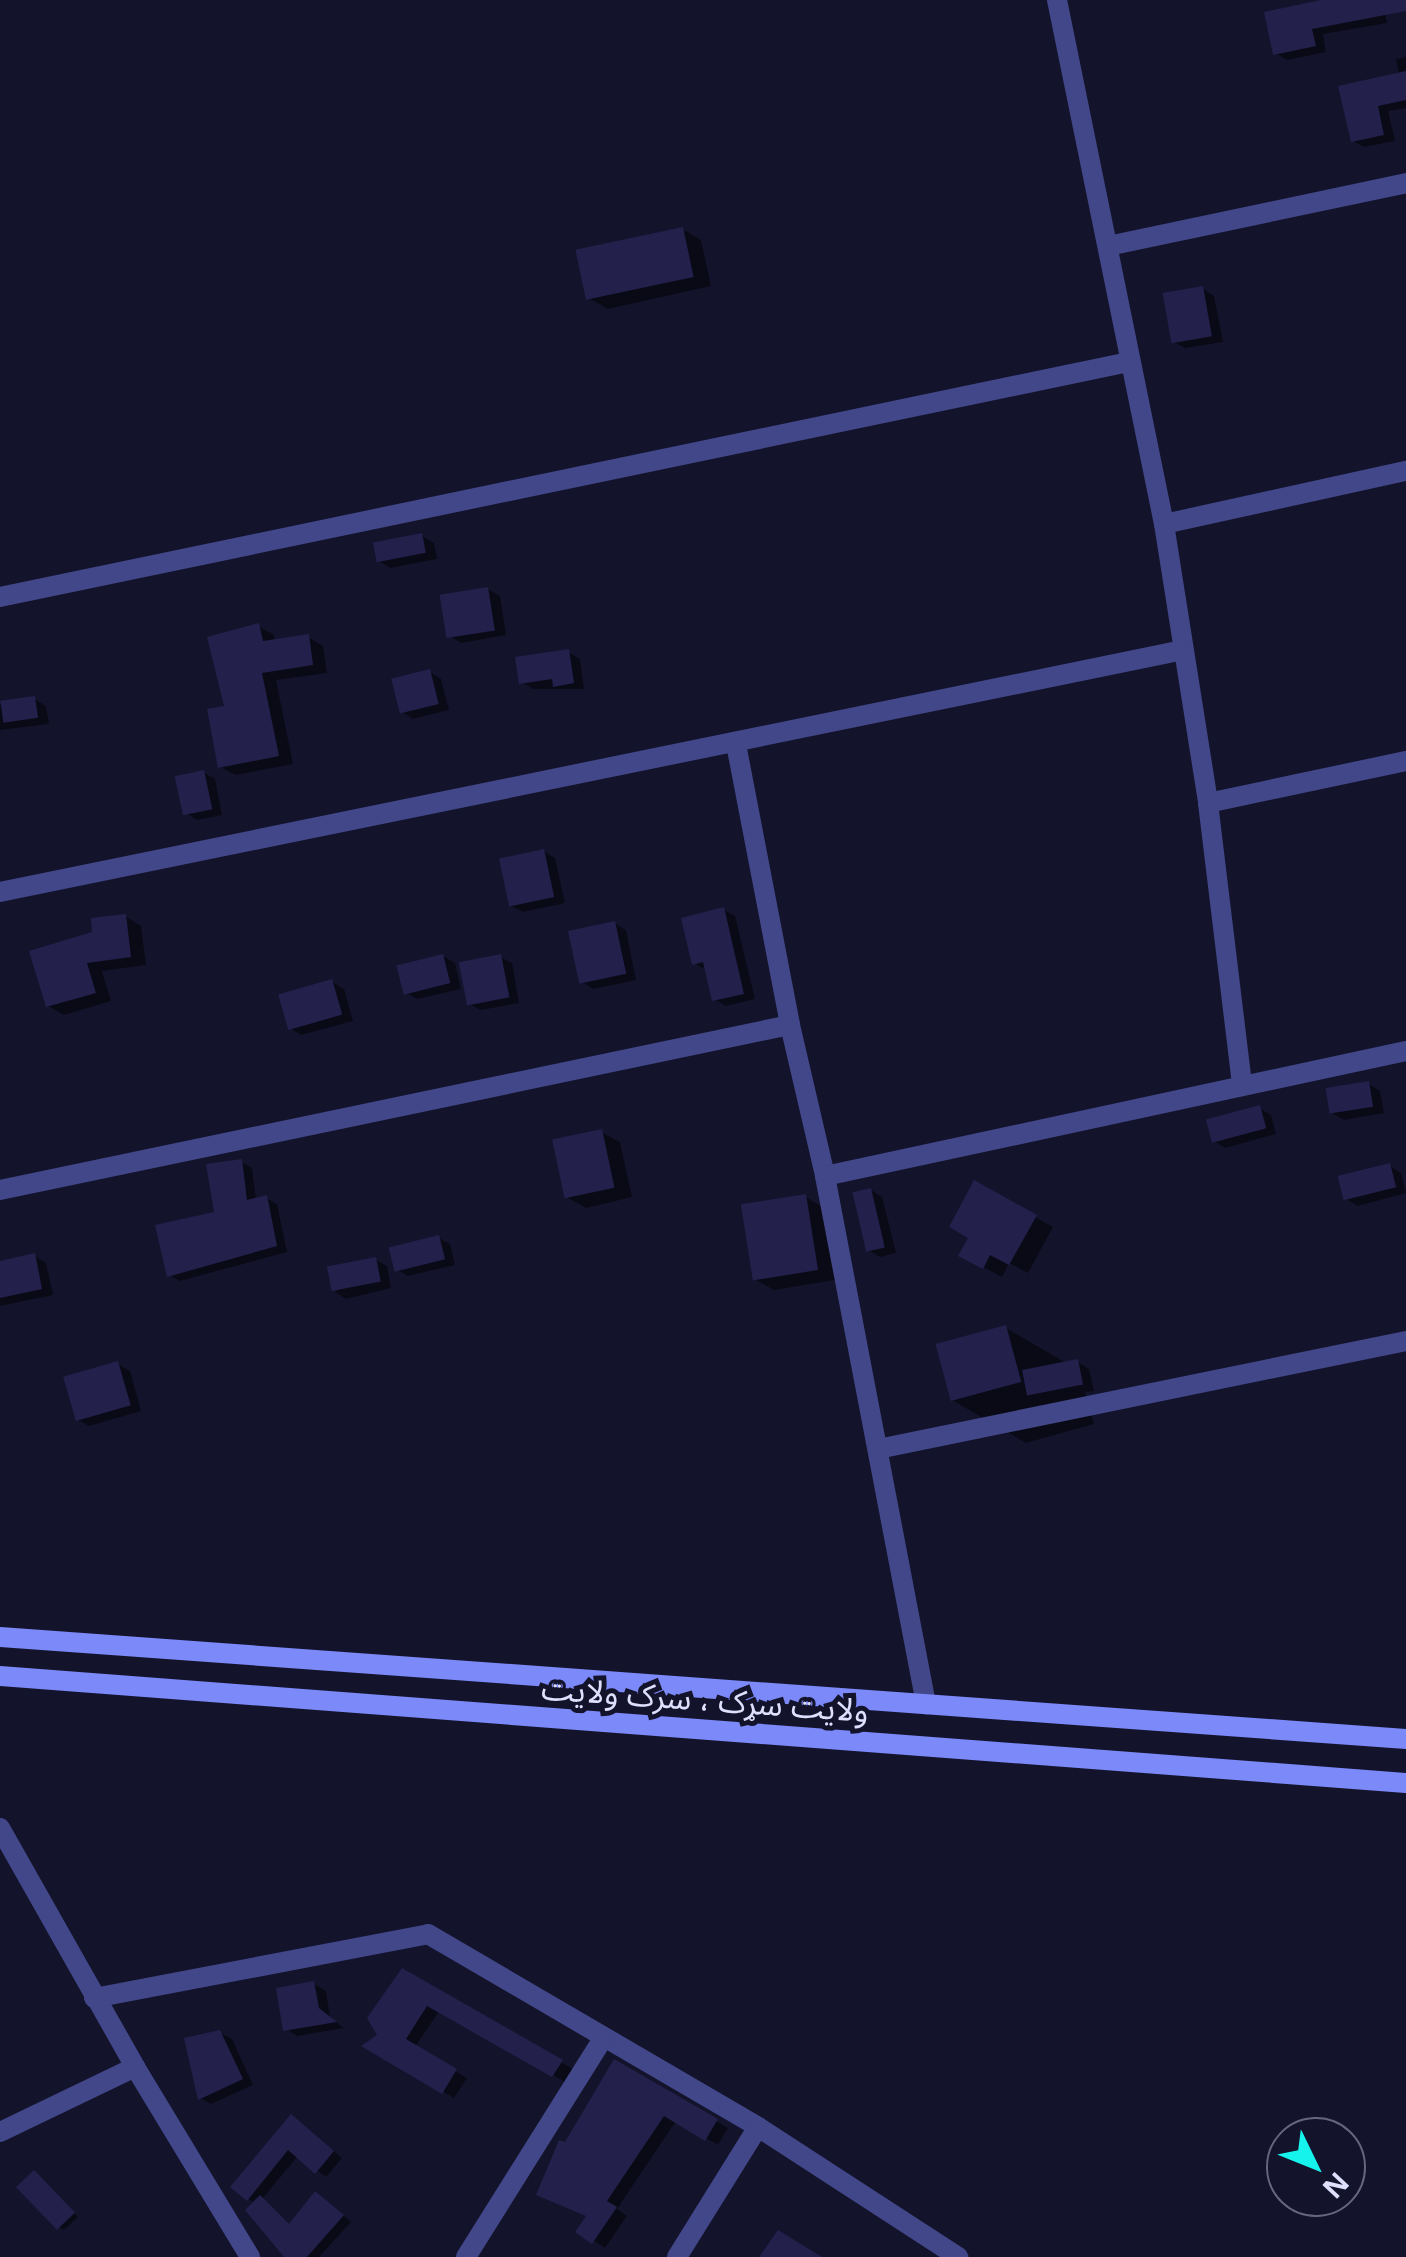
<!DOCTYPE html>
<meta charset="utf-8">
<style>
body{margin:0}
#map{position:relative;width:1406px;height:2257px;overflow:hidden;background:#14132c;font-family:"Open Sans","Noto Sans Arabic",sans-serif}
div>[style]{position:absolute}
.shadow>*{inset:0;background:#0007}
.building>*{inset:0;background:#23204c;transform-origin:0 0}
.minor>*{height:20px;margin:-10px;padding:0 10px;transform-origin:10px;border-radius:10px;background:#414788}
.secondary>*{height:20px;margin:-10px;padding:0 10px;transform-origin:10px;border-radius:10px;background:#7c89f8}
span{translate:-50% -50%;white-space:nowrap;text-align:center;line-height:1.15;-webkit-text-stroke:10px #14132c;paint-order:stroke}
.street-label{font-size:32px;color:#dfe0fd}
.north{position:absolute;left:1266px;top:2117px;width:100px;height:100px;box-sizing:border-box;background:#14132c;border:2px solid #656580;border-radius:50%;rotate:133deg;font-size:28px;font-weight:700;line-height:40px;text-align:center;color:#dfe0fd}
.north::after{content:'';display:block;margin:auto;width:35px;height:45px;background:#16f3ec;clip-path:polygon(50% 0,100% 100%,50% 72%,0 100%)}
</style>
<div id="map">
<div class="shadow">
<i style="clip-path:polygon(1326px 0,1383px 0,1387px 23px,1323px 34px,1326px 52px,1287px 60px,1275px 53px)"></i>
<i style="clip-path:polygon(1406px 57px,1406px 108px,1388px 111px,1395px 141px,1364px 147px,1353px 141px,1399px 75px,1396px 59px)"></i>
<i style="clip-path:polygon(682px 229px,701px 240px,711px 286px,608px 309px,590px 299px)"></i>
<i style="clip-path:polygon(1203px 289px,1214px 296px,1223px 342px,1185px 348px,1174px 342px)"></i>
<i style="clip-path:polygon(422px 536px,434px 543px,437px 559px,390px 568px,379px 561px)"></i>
<i style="clip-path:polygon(488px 589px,500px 596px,506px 635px,461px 643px,450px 636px)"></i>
<i style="clip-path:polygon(258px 626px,274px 635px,275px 642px,308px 637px,323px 646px,327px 673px,276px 680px,293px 764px,236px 775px,220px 767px,227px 708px)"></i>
<i style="clip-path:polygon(568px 652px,580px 659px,584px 689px,533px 689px,521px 682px)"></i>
<i style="clip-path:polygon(430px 672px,441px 679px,449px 710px,413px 719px,402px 712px)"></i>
<i style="clip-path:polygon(34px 699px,46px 706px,49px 724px,0 730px,0 704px)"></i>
<i style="clip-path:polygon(203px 772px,215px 779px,222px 815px,197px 820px,186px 813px)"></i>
<i style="clip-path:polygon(543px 851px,555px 858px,565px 903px,523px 912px,511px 906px)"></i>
<i style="clip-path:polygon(724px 910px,735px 916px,755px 999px,726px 1006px,714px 999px,708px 971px,694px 963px)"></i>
<i style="clip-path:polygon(125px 916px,141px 926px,146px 965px,102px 971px,111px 1001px,64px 1015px,48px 1006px,95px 934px)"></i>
<i style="clip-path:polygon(614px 923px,626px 930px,636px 980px,593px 989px,582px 982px)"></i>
<i style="clip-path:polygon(443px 956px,455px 963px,461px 989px,417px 999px,405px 992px)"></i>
<i style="clip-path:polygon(500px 957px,512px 963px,519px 1003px,481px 1010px,469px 1004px)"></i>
<i style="clip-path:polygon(332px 982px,344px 989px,353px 1021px,301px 1035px,290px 1028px)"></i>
<i style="clip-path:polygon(1369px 1084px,1380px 1091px,1384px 1113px,1344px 1120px,1332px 1113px)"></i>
<i style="clip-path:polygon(1259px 1108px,1271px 1115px,1276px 1134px,1225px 1148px,1214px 1141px)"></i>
<i style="clip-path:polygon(601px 1132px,620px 1142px,632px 1197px,586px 1208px,568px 1198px)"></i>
<i style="clip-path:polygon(241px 1162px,252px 1168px,256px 1200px,266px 1198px,277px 1204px,287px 1252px,180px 1281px,169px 1275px,217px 1214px)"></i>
<i style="clip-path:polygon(1390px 1166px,1401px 1173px,1406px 1193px,1358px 1206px,1346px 1199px)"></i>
<i style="clip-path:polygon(975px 1183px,1053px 1227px,1028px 1273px,1009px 1263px,1002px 1277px,961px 1255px,971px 1237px)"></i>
<i style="clip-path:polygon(871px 1190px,882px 1197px,896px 1253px,880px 1257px,868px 1250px)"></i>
<i style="clip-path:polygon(806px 1197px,824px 1208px,835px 1280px,774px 1290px,756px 1280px)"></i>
<i style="clip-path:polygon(439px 1238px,450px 1244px,455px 1265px,408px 1276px,396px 1269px)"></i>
<i style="clip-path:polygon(35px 1256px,46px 1263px,53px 1295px,0 1306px,0 1265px)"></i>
<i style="clip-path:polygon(376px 1260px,387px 1266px,391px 1288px,346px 1299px,335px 1292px)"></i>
<i style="clip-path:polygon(1006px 1328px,1068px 1364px,1078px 1362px,1089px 1369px,1094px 1391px,1085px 1392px,1094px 1424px,1026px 1443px,952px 1400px)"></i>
<i style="clip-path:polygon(118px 1364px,130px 1371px,141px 1411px,89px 1426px,78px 1420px)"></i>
<i style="clip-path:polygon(403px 1971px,573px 2069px,565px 2082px,440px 2010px,415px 2047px,467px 2078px,454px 2098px,365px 2046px,380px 2036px)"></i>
<i style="clip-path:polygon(314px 1984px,326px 1991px,330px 2017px,344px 2028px,297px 2036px,286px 2029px)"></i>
<i style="clip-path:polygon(220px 2033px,232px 2039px,253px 2085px,211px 2104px,200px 2098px)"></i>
<i style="clip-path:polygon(615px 2062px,728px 2128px,718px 2145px,676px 2121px,617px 2209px,627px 2216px,605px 2248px,579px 2231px,589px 2217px,566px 2145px)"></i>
<i style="clip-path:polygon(301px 2123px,342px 2158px,326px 2177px,298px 2156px,262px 2199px,291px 2226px,324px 2199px,351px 2222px,319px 2257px,287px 2257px,255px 2203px,248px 2199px)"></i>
<i style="clip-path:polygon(39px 2176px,78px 2217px,64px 2230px,59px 2227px)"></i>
</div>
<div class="building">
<i style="clip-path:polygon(1321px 0,1406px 0,1406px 11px,1312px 29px,1316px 46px,1273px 55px,1264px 12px)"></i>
<i style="clip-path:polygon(1406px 71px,1406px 100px,1378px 106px,1384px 135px,1351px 142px,1338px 86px)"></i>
<i style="left:683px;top:227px;width:51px;height:110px;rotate:78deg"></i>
<i style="left:1203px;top:286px;width:51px;height:41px;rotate:80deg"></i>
<i style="left:422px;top:533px;width:20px;height:50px;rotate:79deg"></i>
<i style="left:488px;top:587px;width:44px;height:49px;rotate:81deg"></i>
<i style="clip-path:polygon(259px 623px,263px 641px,309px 634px,313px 665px,262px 673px,279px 756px,218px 768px,207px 709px,224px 706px,207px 637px)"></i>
<i style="clip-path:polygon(569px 649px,574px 683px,553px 687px,552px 679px,519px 684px,515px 657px)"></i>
<i style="left:430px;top:669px;width:36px;height:40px;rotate:76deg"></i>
<i style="left:35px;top:696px;width:22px;height:35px;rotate:82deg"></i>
<i style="left:204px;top:770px;width:40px;height:30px;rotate:78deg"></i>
<i style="left:544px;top:849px;width:49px;height:46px;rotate:78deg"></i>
<i style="clip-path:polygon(724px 907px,744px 994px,712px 1001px,703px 962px,692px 965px,681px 918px)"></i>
<i style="clip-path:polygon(126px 914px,131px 957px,87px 963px,96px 993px,46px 1007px,29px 951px,92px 932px,91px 918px)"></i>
<i style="left:615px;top:921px;width:54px;height:48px;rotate:78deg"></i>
<i style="left:443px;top:954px;width:30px;height:48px;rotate:76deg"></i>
<i style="left:501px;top:954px;width:44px;height:43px;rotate:79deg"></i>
<i style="left:332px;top:979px;width:37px;height:56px;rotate:74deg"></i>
<i style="left:1369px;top:1081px;width:26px;height:44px;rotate:81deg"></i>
<i style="left:1260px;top:1105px;width:24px;height:56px;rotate:75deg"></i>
<i style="left:602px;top:1129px;width:60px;height:51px;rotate:78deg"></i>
<i style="clip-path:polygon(242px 1159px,247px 1200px,267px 1195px,277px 1246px,167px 1277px,155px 1225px,214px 1212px,206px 1164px)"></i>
<i style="left:1390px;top:1163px;width:25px;height:54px;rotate:76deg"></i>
<i style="clip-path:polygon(974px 1180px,1037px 1215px,1009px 1265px,990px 1255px,983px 1269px,958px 1256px,968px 1238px,949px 1227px)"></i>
<i style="left:871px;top:1188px;width:61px;height:19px;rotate:77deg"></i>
<i style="left:806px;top:1194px;width:77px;height:66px;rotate:81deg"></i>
<i style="left:439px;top:1235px;width:25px;height:52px;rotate:76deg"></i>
<i style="clip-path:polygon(35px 1253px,42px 1289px,0 1298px,0 1261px)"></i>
<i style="left:376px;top:1257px;width:25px;height:50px;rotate:79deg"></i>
<i style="left:1006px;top:1325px;width:59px;height:73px;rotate:75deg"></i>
<i style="left:1078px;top:1359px;width:26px;height:57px;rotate:79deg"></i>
<i style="left:118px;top:1361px;width:46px;height:57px;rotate:74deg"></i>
<i style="clip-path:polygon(402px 1968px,563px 2060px,552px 2077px,427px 2006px,406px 2039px,457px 2069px,442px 2094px,361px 2046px,377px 2035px,367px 2018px)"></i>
<i style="clip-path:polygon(314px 1981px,319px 2008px,337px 2022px,283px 2031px,276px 1988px)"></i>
<i style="clip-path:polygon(220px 2030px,243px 2079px,198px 2100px,184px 2038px)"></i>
<i style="clip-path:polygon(614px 2059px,718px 2119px,705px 2141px,664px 2116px,607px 2201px,617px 2207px,592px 2244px,575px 2232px,586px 2216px,536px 2195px,559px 2140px,565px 2142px)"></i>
<i style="clip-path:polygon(291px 2114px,334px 2151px,315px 2174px,288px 2150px,247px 2201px,230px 2187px)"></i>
<i style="left:34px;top:2170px;width:59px;height:25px;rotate:46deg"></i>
<i style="clip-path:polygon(315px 2191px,344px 2215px,307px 2257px,284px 2257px,245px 2210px,260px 2195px,289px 2224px)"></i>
<i style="clip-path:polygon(778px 2230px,822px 2257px,759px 2257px)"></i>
</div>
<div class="minor">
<i style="left:1057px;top:0;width:535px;rotate:78.46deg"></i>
<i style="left:1164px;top:524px;width:282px;rotate:81deg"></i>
<i style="left:1208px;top:803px;width:283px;rotate:83.1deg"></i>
<i style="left:1108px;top:246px;width:305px;rotate:-11.9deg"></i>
<i style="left:1164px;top:524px;width:248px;rotate:-12.4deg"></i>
<i style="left:0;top:597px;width:1153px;rotate:-11.76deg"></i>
<i style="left:736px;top:744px;width:286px;rotate:79.1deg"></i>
<i style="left:790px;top:1025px;width:155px;rotate:76.9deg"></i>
<i style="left:825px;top:1176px;width:538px;rotate:79.17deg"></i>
<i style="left:1208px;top:803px;width:202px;rotate:-12deg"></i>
<i style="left:0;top:892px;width:1207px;rotate:-11.56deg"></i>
<i style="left:825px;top:1176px;width:594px;rotate:-12.14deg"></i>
<i style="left:0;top:1190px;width:807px;rotate:-11.8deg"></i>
<i style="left:878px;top:1449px;width:539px;rotate:-11.56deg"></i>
<i style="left:0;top:1828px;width:274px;rotate:60.5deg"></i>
<i style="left:135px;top:2067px;width:222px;rotate:58.8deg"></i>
<i style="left:94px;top:1998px;width:340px;rotate:-10.8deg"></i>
<i style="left:428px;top:1934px;width:382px;rotate:30.3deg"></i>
<i style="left:758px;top:2127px;width:239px;rotate:33deg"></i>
<i style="left:0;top:2132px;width:150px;rotate:-25.7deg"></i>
<i style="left:466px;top:2257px;width:257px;rotate:-57.9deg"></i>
<i style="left:677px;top:2257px;width:153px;rotate:-58.1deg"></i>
</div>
<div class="secondary">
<i style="left:0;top:1637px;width:1410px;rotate:4.15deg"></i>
<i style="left:0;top:1676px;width:1410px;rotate:4.35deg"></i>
</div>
<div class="street-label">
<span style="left:705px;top:1699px;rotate:4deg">ولایت سړک ، سرک ولایت</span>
</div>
<div class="north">N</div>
</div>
